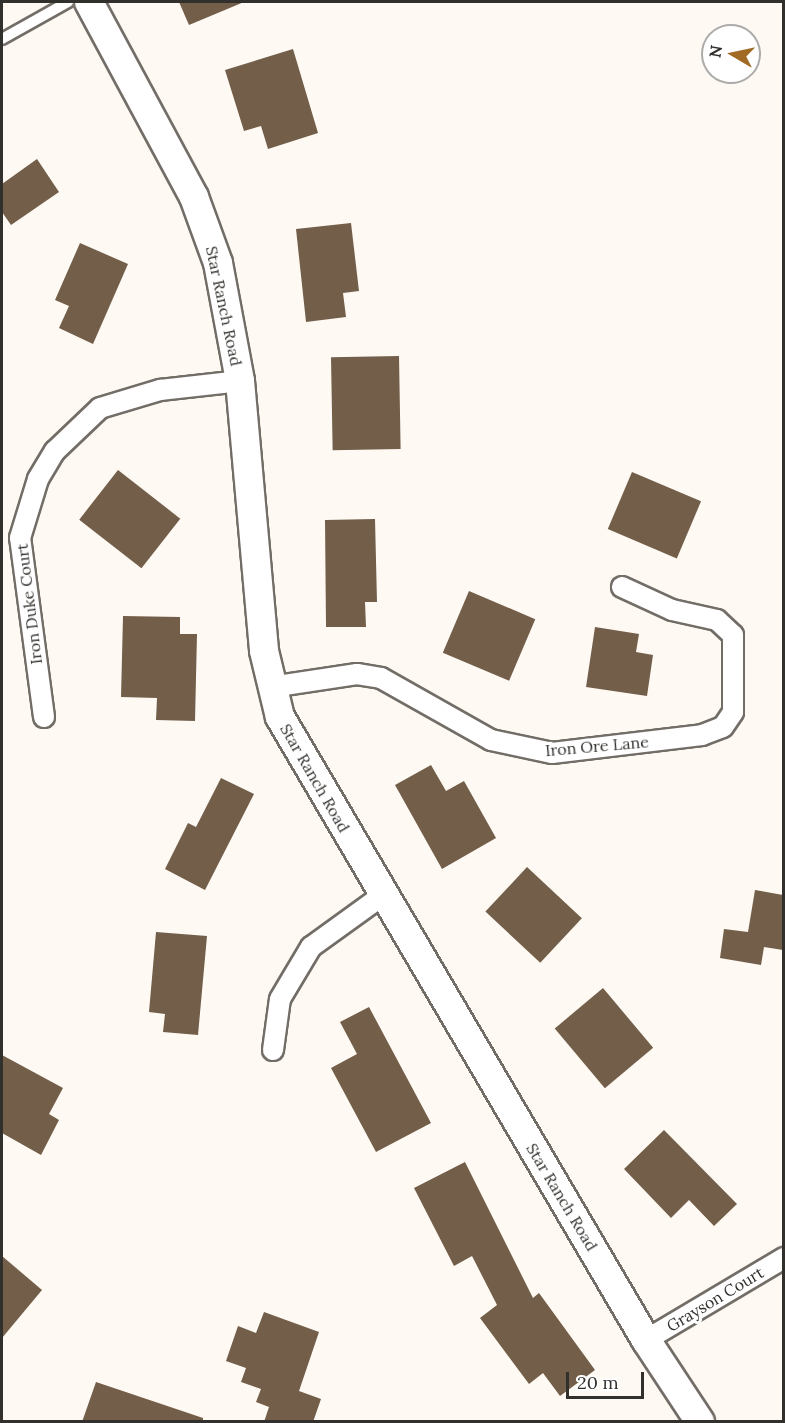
<!DOCTYPE html>
<style>
body{margin:0}
#map{position:relative;width:785px;height:1423px;overflow:hidden;background:#fef9f3;font-family:Lora,serif}
div>[style]{position:absolute}
.building>*{inset:0;background:#725e49;transform-origin:0 0}
.roads{filter:drop-shadow(2px 0 #736d67) drop-shadow(-2px 0 #736d67) drop-shadow(0 2px #736d67) drop-shadow(0 -2px #736d67)}
.lane>*{height:10px;margin:-5px;padding:0 5px;transform-origin:5px;border-radius:5px;background:#fff}
.street>*{height:20px;margin:-10px;padding:0 10px;transform-origin:10px;border-radius:10px;background:#fff}
.secondary>*{height:28px;margin:-14px;padding:0 14px;transform-origin:14px;border-radius:14px;background:#fff}
span{translate:-50% -50%;white-space:nowrap;text-align:center;line-height:1.15;-webkit-text-stroke:6px #fff;paint-order:stroke}
.street-label{font-size:16px;color:#32302d}
.frame{position:absolute;inset:0;border:3px solid #32302d;pointer-events:none}
.north{position:absolute;left:701px;top:24px;width:60px;height:60px;box-sizing:border-box;background:#fff;border:2px solid #adacab;border-radius:50%;rotate:279deg;font-size:16px;font-weight:700;line-height:24px;text-align:center;color:#32302d}
.north::after{content:'';display:block;margin:auto;width:21px;height:27px;background:#a16a25;clip-path:polygon(50% 0,100% 100%,50% 72%,0 100%)}
.scale{position:absolute;left:566px;top:1372px;width:78px;height:27px;box-sizing:border-box;border:3px solid #32302d;border-top:0;padding-left:8px;font-size:18px;line-height:21px;white-space:nowrap;color:#32302d;-webkit-text-stroke:4px #fff;paint-order:stroke}
</style>
<div id="map">
<div class="building">
<i style="clip-path:polygon(179px 2px,244px 2px,189px 25px)"></i>
<i style="clip-path:polygon(293px 49px,318px 133px,268px 149px,261px 126px,244px 131px,225px 70px)"></i>
<i style="clip-path:polygon(37px 159px,59px 192px,11px 225px,2px 212px,2px 184px)"></i>
<i style="clip-path:polygon(351px 223px,359px 291px,343px 293px,346px 317px,306px 322px,296px 229px)"></i>
<i style="clip-path:polygon(80px 243px,128px 264px,93px 344px,59px 328px,69px 306px,55px 300px)"></i>
<i style="left:399px;top:356px;width:93px;height:68px;rotate:89deg"></i>
<i style="left:118px;top:470px;width:79px;height:63px;rotate:38deg"></i>
<i style="left:632px;top:472px;width:75px;height:62px;rotate:23deg"></i>
<i style="clip-path:polygon(375px 519px,377px 602px,365px 602px,366px 627px,326px 627px,325px 520px)"></i>
<i style="left:469px;top:591px;width:72px;height:67px;rotate:23deg"></i>
<i style="clip-path:polygon(123px 616px,180px 617px,180px 634px,197px 634px,195px 721px,156px 720px,157px 698px,121px 697px)"></i>
<i style="clip-path:polygon(595px 627px,639px 634px,636px 652px,653px 655px,647px 696px,586px 687px)"></i>
<i style="clip-path:polygon(431px 765px,446px 791px,464px 781px,496px 838px,442px 869px,395px 785px)"></i>
<i style="clip-path:polygon(221px 778px,254px 794px,205px 890px,165px 869px,188px 823px,196px 827px)"></i>
<i style="left:527px;top:867px;width:75px;height:61px;rotate:43deg"></i>
<i style="clip-path:polygon(755px 890px,783px 895px,783px 950px,764px 947px,761px 965px,720px 958px,724px 929px,748px 932px)"></i>
<i style="clip-path:polygon(156px 932px,207px 936px,198px 1035px,163px 1032px,165px 1014px,149px 1012px)"></i>
<i style="left:603px;top:988px;width:78px;height:63px;rotate:50deg"></i>
<i style="clip-path:polygon(369px 1007px,431px 1123px,376px 1152px,331px 1068px,357px 1054px,340px 1022px)"></i>
<i style="clip-path:polygon(2px 1055px,63px 1088px,49px 1114px,59px 1120px,41px 1155px,2px 1133px)"></i>
<i style="clip-path:polygon(664px 1130px,737px 1204px,714px 1226px,689px 1200px,671px 1218px,624px 1169px)"></i>
<i style="clip-path:polygon(465px 1162px,533px 1298px,539px 1293px,595px 1370px,560px 1396px,543px 1373px,529px 1384px,480px 1318px,497px 1305px,472px 1256px,454px 1266px,414px 1188px)"></i>
<i style="clip-path:polygon(2px 1256px,42px 1290px,2px 1338px)"></i>
<i style="clip-path:polygon(264px 1312px,319px 1332px,299px 1391px,321px 1399px,313px 1422px,264px 1422px,269px 1407px,256px 1402px,261px 1389px,241px 1382px,246px 1368px,226px 1361px,238px 1326px,256px 1333px)"></i>
<i style="clip-path:polygon(96px 1382px,203px 1418px,203px 1422px,82px 1422px)"></i>
</div>
<div class="roads">
<div class="lane">
<i style="left:2px;top:39px;width:76px;rotate:-29.3deg"></i>
</div>
<div class="street">
<i style="left:271px;top:687px;width:87px;rotate:-8.6deg"></i>
<i style="left:357px;top:674px;width:24px;rotate:9deg"></i>
<i style="left:381px;top:678px;width:126px;rotate:29.4deg"></i>
<i style="left:491px;top:740px;width:62px;rotate:12deg"></i>
<i style="left:552px;top:753px;width:151px;rotate:-6.8deg"></i>
<i style="left:702px;top:735px;width:22px;rotate:-21deg"></i>
<i style="left:723px;top:727px;width:18px;rotate:-56deg"></i>
<i style="left:733px;top:712px;width:77px;rotate:-90deg"></i>
<i style="left:733px;top:635px;width:22px;rotate:-137deg"></i>
<i style="left:717px;top:620px;width:46px;rotate:-167.5deg"></i>
<i style="left:672px;top:610px;width:55px;rotate:-155.3deg"></i>
<i style="left:44px;top:717px;width:181px;rotate:-97.6deg"></i>
<i style="left:20px;top:538px;width:62px;rotate:-73deg"></i>
<i style="left:38px;top:479px;width:33px;rotate:-59deg"></i>
<i style="left:55px;top:451px;width:62px;rotate:-43.7deg"></i>
<i style="left:100px;top:408px;width:63px;rotate:-16.7deg"></i>
<i style="left:160px;top:390px;width:81px;rotate:-6.4deg"></i>
<i style="left:273px;top:1050px;width:51px;rotate:-82.2deg"></i>
<i style="left:280px;top:999px;width:61px;rotate:-59.2deg"></i>
<i style="left:311px;top:947px;width:89px;rotate:-35.8deg"></i>
<i style="left:646px;top:1340px;width:161px;rotate:-30.7deg"></i>
</div>
<div class="secondary">
<i style="left:89px;top:2px;width:221px;rotate:61.7deg"></i>
<i style="left:194px;top:197px;width:70px;rotate:70deg"></i>
<i style="left:218px;top:263px;width:120px;rotate:79.4deg"></i>
<i style="left:240px;top:381px;width:271px;rotate:84.9deg"></i>
<i style="left:264px;top:651px;width:68px;rotate:76.4deg"></i>
<i style="left:280px;top:717px;width:723px;rotate:59.57deg"></i>
<i style="left:646px;top:1340px;width:98px;rotate:56.6deg"></i>
</div>
</div>
<div class="street-label">
<span style="left:224px;top:306px;rotate:78deg">Star Ranch Road</span>
<span style="left:29px;top:604px;rotate:-97deg">Iron Duke Court</span>
<span style="left:597px;top:746px;rotate:-5deg">Iron Ore Lane</span>
<span style="left:315px;top:778px;rotate:60deg">Star Ranch Road</span>
<span style="left:562px;top:1197px;rotate:59deg">Star Ranch Road</span>
<span style="left:715px;top:1299px;rotate:-31deg">Grayson Court</span>
</div>
<div class="frame"></div>
<div class="north">N</div>
<div class="scale">20 m</div>
</div>
